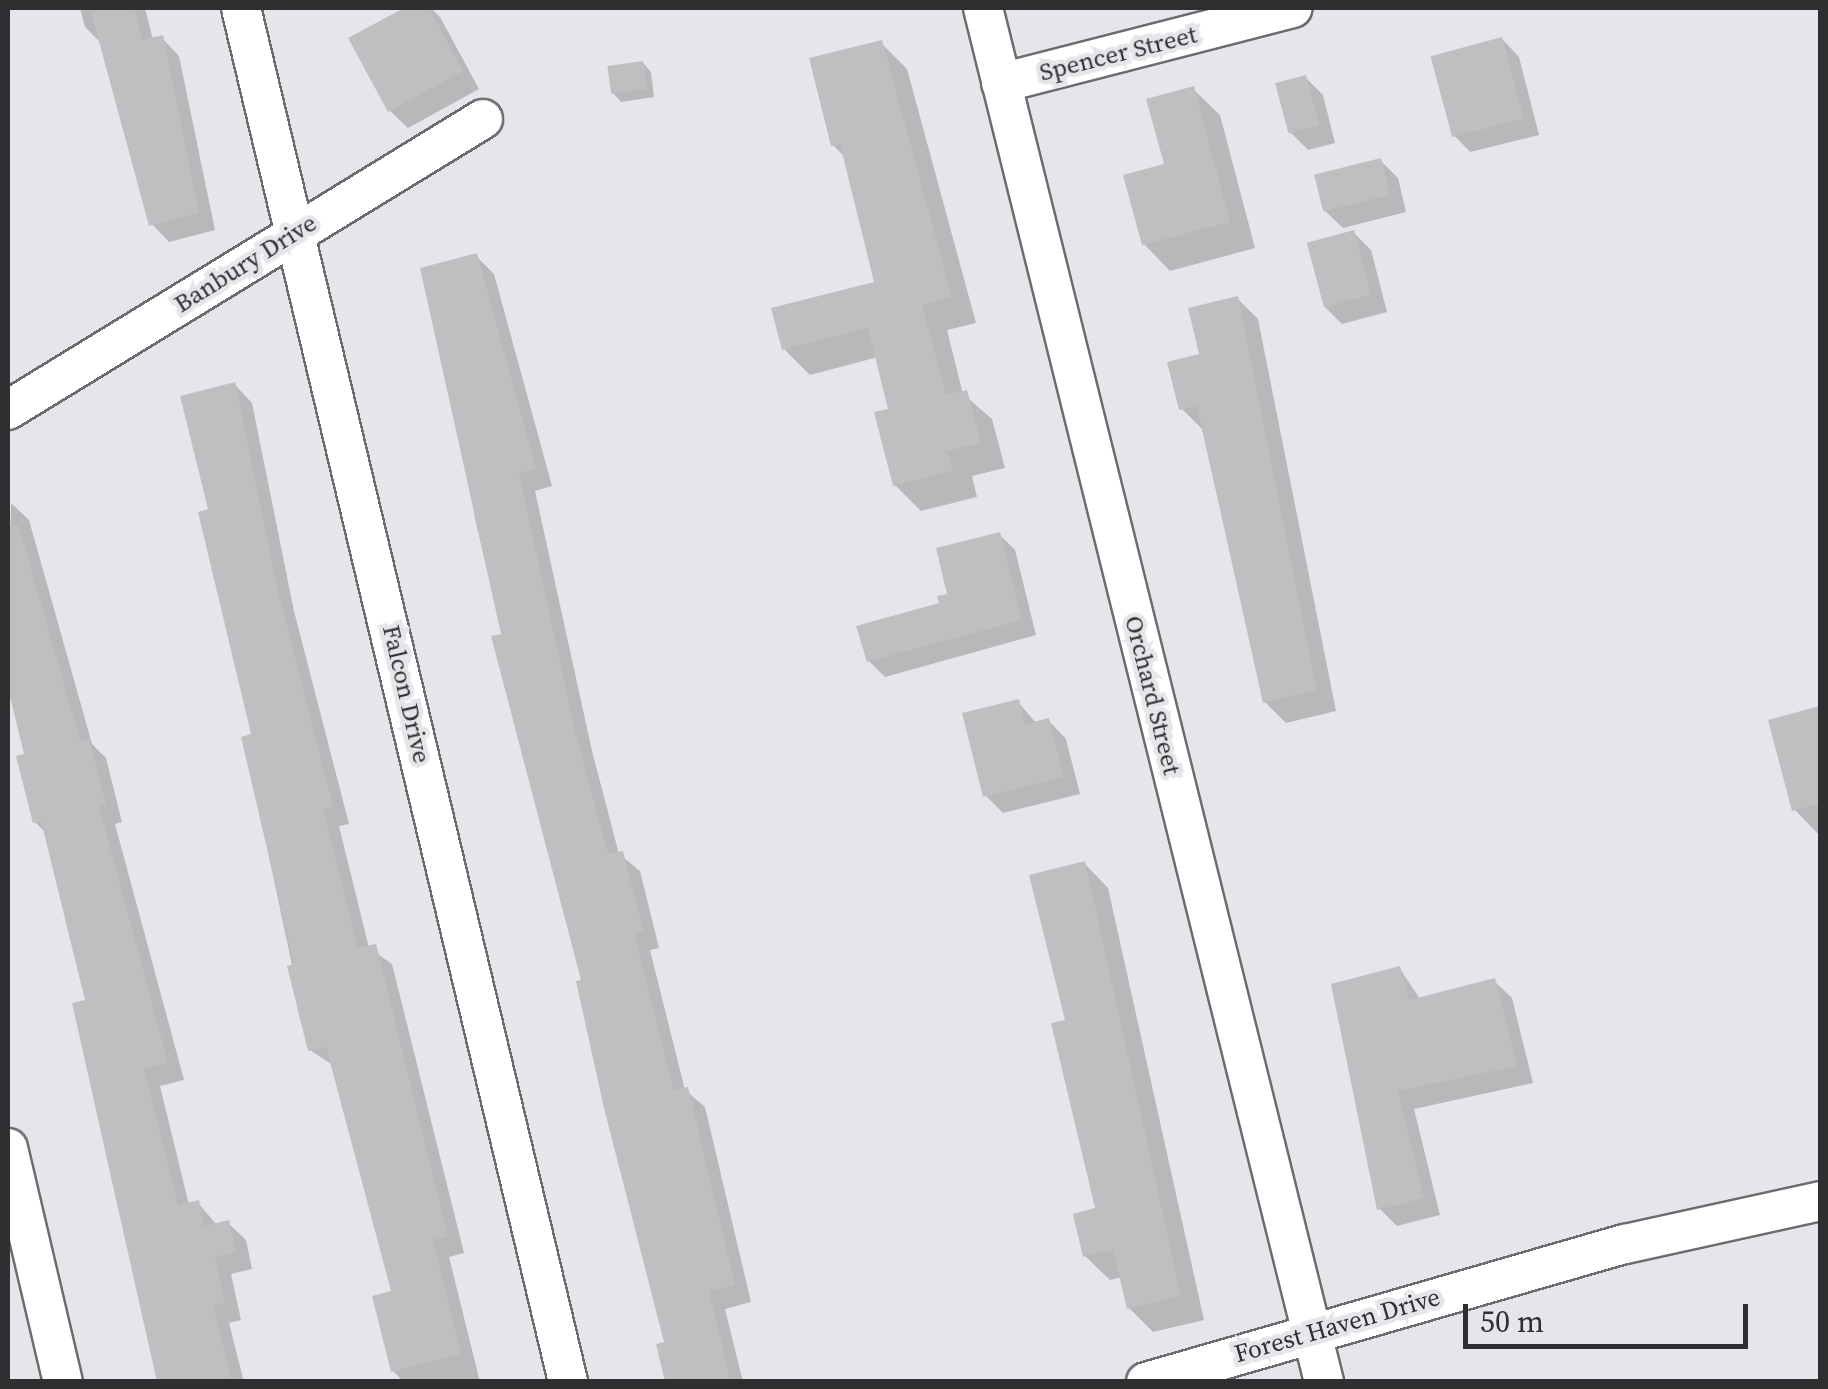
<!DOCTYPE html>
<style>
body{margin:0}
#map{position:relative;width:1828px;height:1389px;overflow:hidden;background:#e5e6e9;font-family:"Source Serif 4",serif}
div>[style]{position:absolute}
.shadow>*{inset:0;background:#0003}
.building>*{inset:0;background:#bdbfc1;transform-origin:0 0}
.roads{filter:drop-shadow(2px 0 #6b6c6f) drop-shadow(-2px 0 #6b6c6f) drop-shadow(0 2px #6b6c6f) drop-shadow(0 -2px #6b6c6f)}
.minor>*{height:38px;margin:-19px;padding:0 19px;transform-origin:19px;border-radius:19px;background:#fff}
span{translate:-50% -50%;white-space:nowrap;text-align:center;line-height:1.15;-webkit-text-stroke:9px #e5e6e9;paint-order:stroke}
.street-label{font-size:25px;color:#2e2f30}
.frame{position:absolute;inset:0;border:10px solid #2e2f30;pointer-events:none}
.scale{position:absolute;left:1463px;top:1304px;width:285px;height:45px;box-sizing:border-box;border:5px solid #2e2f30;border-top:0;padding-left:12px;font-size:30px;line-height:35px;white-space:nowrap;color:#2e2f30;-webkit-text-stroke:8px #e5e6e9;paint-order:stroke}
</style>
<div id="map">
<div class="shadow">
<i style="clip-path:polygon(80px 8px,145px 8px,153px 40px,162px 38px,179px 56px,215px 230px,169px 242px,152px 224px,103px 45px,85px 27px)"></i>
<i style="clip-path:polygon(409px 8px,431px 8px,440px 17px,479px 89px,408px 128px,390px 111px,351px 39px)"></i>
<i style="clip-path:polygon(1502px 39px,1519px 57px,1539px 135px,1470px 152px,1453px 134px)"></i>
<i style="clip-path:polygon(881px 43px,907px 69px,976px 323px,947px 330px,963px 394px,992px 419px,1005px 468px,972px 476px,977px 497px,921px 511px,895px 485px,891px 410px,878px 357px,810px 375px,784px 349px,877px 284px,845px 157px,833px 145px)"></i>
<i style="clip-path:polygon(643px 63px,651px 72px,654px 97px,621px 102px,613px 93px)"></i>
<i style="clip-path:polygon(1306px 78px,1323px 95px,1335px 143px,1308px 150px,1290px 132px)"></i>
<i style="clip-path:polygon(1193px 89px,1220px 115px,1255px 248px,1170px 271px,1144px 244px)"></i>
<i style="clip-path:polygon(1380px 160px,1398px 178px,1406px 212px,1343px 228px,1325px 211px)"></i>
<i style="clip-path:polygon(1353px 232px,1371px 250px,1387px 312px,1342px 324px,1324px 306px)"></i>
<i style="clip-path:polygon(476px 256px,494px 274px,552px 486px,535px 491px,592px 751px,619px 854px,640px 871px,659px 948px,650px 950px,685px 1090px,705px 1107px,751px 1302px,725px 1309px,743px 1382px,668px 1382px,667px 1344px,474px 514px,479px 512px)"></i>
<i style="clip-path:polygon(1237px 298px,1258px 319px,1336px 711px,1286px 723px,1265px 702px,1202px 429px,1182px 409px,1202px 356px)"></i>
<i style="clip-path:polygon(235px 385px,252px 403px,294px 611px,349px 824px,339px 826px,369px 948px,392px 964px,464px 1253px,449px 1257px,480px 1382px,404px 1382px,393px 1371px,395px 1293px,334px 1066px,310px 1050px,244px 739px,254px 736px,211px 511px)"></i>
<i style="clip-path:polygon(11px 503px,29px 520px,92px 744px,106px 758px,122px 822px,115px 824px,184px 1080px,160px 1086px,189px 1205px,198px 1203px,217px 1225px,228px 1223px,246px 1240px,252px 1269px,231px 1274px,241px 1320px,229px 1323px,244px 1382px,159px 1382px,88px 1002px,46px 833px,35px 822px,27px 756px,8px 685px)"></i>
<i style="clip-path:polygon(999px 534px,1015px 550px,1036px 635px,885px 677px,869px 661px,942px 604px)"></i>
<i style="clip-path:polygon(1018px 702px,1037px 724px,1049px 721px,1066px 739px,1080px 794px,1003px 813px,986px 796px)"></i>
<i style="clip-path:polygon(1819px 709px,1820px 711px,1820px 836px,1794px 809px)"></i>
<i style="clip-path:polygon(1084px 863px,1108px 888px,1204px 1320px,1153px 1332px,1129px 1308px,1122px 1277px,1110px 1280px,1085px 1256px,1098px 1210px,1068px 1022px)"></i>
<i style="clip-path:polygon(1400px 969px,1420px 999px,1494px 981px,1512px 998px,1533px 1083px,1414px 1109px,1440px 1215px,1397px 1226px,1379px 1208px)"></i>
</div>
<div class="building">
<i style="clip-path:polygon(90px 8px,134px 8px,142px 40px,163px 35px,199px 213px,149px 226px)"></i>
<i style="clip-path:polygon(404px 8px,429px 8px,463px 71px,388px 112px,348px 38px)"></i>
<i style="left:1502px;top:37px;width:84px;height:74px;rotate:75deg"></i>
<i style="clip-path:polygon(882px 40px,952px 297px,922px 305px,946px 395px,967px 390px,981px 443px,947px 451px,953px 471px,893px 486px,874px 412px,888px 409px,868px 328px,782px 350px,771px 308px,874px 282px,840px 144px,831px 146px,809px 58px)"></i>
<i style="left:643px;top:61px;width:28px;height:36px;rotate:82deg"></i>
<i style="left:1306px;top:75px;width:52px;height:32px;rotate:75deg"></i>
<i style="clip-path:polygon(1194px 86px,1230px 222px,1142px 245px,1123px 175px,1164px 164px,1146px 99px)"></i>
<i style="left:1381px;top:158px;width:38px;height:69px;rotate:76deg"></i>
<i style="left:1354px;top:230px;width:67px;height:49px;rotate:75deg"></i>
<i style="clip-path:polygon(477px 253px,536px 469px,519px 473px,575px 731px,608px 854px,623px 851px,643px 930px,634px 933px,674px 1090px,688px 1087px,735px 1285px,709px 1291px,731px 1382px,665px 1382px,656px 1344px,664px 1342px,604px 1108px,576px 981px,581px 980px,491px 636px,501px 634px,420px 268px)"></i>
<i style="clip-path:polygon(1238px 296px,1317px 690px,1263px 703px,1197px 406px,1179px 410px,1167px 362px,1199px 354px,1188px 308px)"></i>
<i style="clip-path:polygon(235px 382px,278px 591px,333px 806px,323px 809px,358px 948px,376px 944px,448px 1236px,433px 1240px,461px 1354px,391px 1372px,372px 1296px,391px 1291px,326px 1047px,308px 1051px,287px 966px,294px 964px,241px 737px,251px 734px,198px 512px,208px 509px,180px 396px)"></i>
<i style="clip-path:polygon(19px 526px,80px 740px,89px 738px,106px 805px,99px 806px,168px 1063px,144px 1069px,178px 1205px,199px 1200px,204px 1226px,229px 1220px,236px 1252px,215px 1257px,225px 1303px,213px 1306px,232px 1382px,157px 1382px,72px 1003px,85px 1000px,41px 821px,33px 823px,16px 756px,24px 754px,8px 688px,8px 527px)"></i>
<i style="clip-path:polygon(1000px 532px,1022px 620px,867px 662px,856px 626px,939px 603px,937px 596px,947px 594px,936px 548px)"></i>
<i style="clip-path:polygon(1019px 699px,1025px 724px,1049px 718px,1064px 777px,983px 797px,962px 713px)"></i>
<i style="clip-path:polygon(1820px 706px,1820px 803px,1792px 811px,1768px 720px)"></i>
<i style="clip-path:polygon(1085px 861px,1181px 1296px,1127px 1309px,1113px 1250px,1083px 1257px,1073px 1214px,1095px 1208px,1051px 1023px,1065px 1020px,1029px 875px)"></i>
<i style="clip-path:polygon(1400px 966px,1409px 1000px,1495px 978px,1517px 1066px,1398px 1091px,1424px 1198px,1377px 1210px,1331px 984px)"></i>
</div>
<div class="roads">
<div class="minor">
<i style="left:241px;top:8px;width:1412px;rotate:76.61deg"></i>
<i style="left:983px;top:8px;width:1416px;rotate:76.06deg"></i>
<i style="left:1001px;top:83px;width:301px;rotate:-14.4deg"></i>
<i style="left:8px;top:410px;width:557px;rotate:-31.49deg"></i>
<i style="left:8px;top:1148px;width:240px;rotate:76.8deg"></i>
<i style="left:1146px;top:1382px;width:498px;rotate:-16.1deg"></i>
<i style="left:1625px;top:1244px;width:200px;rotate:-12.4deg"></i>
</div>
</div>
<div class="street-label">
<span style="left:1118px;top:53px;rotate:-14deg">Spencer Street</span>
<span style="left:245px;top:263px;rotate:-32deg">Banbury Drive</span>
<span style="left:407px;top:694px;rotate:77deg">Falcon Drive</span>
<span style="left:1153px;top:695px;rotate:76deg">Orchard Street</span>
<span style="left:1337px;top:1325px;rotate:-16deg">Forest Haven Drive</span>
</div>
<div class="frame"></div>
<div class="scale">50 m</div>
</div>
